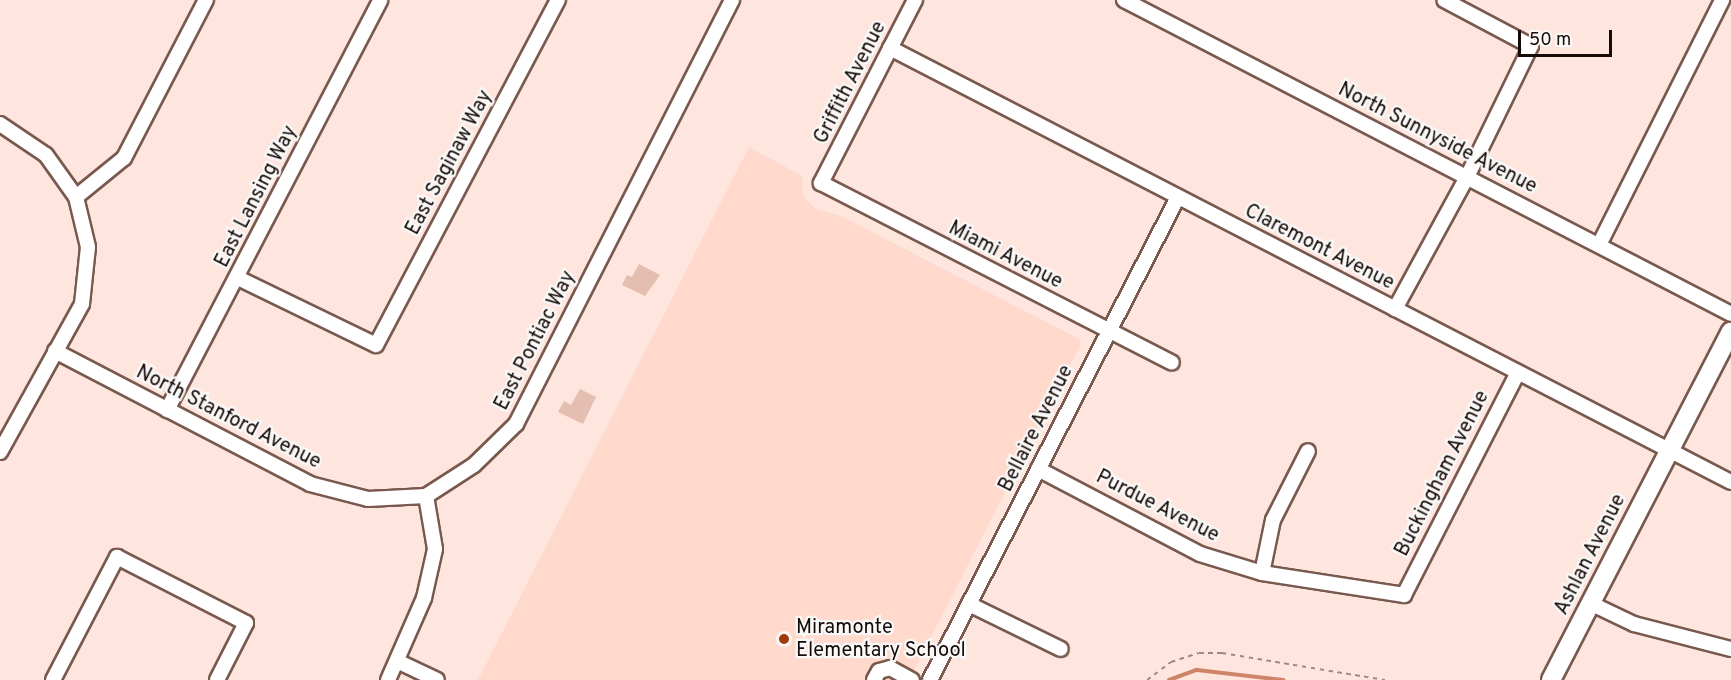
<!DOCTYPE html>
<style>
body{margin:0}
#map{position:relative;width:1731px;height:680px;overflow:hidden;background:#fee6de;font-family:Overpass,sans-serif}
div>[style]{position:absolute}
.built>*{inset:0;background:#fed9cc}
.stream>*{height:4px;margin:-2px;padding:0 2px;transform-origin:2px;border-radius:2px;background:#ce8469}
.building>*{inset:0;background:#e4beb1}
.path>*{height:2px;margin-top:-1px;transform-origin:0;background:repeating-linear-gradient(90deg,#9d8a84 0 4.5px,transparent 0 9px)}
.roads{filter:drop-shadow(2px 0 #79594e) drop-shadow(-2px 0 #79594e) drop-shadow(0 2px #79594e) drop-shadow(0 -2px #79594e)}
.minor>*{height:14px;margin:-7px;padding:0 7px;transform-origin:7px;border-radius:7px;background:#fff}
.major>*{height:18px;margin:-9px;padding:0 9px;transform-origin:9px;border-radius:9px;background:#fff}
.dots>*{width:16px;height:16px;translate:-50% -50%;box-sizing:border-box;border:3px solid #f9f9f9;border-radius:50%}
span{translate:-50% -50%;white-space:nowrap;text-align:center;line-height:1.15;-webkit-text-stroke:4.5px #f9f9f9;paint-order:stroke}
.street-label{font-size:20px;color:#160a06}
.poi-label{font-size:20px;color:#160a06}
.left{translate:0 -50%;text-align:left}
.scale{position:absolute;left:1518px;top:30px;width:94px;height:27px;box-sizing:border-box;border:3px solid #160a06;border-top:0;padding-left:8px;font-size:18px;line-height:21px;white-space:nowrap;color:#160a06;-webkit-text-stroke:4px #f9f9f9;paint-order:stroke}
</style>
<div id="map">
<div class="built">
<i style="clip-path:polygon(749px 147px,802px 176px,803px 195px,815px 209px,841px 216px,1079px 339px,1081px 344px,909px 680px,478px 680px)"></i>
</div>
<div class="stream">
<i style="left:1169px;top:680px;width:30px;rotate:-20deg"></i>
<i style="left:1197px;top:670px;width:87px;rotate:6.6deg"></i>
</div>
<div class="building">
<i style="clip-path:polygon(639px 264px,660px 275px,645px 296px,622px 285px,627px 275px,632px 277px)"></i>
<i style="clip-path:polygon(580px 389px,596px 397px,583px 424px,558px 412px,564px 401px,571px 405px)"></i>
</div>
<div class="path">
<i style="left:1147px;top:680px;width:30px;rotate:-37deg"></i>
<i style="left:1171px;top:662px;width:29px;rotate:-18deg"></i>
<i style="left:1199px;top:653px;width:23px"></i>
<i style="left:1222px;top:653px;width:165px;rotate:9.4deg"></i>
</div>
<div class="roads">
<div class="minor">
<i style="left:915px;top:0;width:206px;rotate:117.2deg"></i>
<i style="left:821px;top:183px;width:394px;rotate:27.1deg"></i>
<i style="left:1124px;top:0;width:683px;rotate:27.35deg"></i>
<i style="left:890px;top:48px;width:946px;rotate:27.3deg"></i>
<i style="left:0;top:124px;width:55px;rotate:34deg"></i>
<i style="left:46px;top:155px;width:52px;rotate:54.5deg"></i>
<i style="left:1599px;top:245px;width:274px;rotate:-63.3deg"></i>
<i style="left:238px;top:278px;width:153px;rotate:25.9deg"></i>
<i style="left:376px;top:345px;width:390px;rotate:-62.2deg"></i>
<i style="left:1395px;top:309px;width:150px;rotate:-61.4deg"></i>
<i style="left:1467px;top:177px;width:146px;rotate:-64deg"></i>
<i style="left:1531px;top:46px;width:98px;rotate:-152.1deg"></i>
<i style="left:55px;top:351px;width:288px;rotate:27.5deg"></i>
<i style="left:310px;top:484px;width:60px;rotate:14.5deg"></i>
<i style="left:368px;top:499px;width:58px;rotate:-3deg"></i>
<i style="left:426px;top:496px;width:57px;rotate:-32.9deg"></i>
<i style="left:474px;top:465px;width:59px;rotate:-44.3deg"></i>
<i style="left:516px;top:424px;width:476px;rotate:-63deg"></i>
<i style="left:167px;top:410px;width:462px;rotate:-62.5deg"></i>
<i style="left:0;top:452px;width:169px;rotate:-61deg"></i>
<i style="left:82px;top:304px;width:57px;rotate:-84deg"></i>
<i style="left:88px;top:247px;width:51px;rotate:-103.5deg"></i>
<i style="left:76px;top:197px;width:62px;rotate:-39.1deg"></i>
<i style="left:124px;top:158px;width:178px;rotate:-62.6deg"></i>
<i style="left:1038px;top:469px;width:183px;rotate:27.7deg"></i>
<i style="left:1200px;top:554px;width:65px;rotate:17deg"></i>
<i style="left:1262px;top:573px;width:144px;rotate:8.8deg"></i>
<i style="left:1404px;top:595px;width:250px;rotate:-62.9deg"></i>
<i style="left:1262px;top:573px;width:54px;rotate:-78.3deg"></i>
<i style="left:1273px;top:520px;width:77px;rotate:-63.1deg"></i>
<i style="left:969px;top:604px;width:102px;rotate:26.1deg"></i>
<i style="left:1592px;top:604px;width:47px;rotate:25.5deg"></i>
<i style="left:1634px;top:624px;width:100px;rotate:14.5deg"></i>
<i style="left:397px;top:661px;width:44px;rotate:25.4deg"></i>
<i style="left:53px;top:680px;width:139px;rotate:-62.5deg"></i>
<i style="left:117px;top:557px;width:145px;rotate:27.1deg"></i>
<i style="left:246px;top:623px;width:64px;rotate:117deg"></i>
<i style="left:388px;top:680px;width:90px;rotate:-66.3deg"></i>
<i style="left:424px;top:598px;width:50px;rotate:-77.3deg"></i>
<i style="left:435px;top:549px;width:54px;rotate:-99.6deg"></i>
<i style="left:874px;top:680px;width:10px;rotate:-61deg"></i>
<i style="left:879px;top:671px;width:11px;rotate:-15deg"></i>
<i style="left:890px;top:668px;width:25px;rotate:29deg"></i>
<i style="left:930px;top:680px;width:543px;rotate:-62.82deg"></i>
</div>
<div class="major">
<i style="left:1551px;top:680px;width:392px;rotate:-62.7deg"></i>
</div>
</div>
<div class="dots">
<i style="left:784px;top:639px;background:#9e3a0b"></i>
</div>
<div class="street-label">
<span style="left:851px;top:83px;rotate:-63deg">Griffith Avenue</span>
<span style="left:1437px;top:139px;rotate:27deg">North Sunnyside Avenue</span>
<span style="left:450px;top:163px;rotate:-62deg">East Saginaw Way</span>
<span style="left:257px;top:197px;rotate:-63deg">East Lansing Way</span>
<span style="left:1319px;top:248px;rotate:27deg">Claremont Avenue</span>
<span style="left:1005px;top:256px;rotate:27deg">Miami Avenue</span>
<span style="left:536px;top:341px;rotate:-63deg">East Pontiac Way</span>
<span style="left:228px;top:418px;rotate:27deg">North Stanford Avenue</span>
<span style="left:1037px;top:429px;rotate:-63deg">Bellaire Avenue</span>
<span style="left:1443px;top:474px;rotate:-63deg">Buckingham Avenue</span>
<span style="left:1157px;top:507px;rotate:27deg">Purdue Avenue</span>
<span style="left:1591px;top:555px;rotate:-63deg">Ashlan Avenue</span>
</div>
<div class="poi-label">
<span class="left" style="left:796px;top:640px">Miramonte<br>Elementary School</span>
</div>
<div class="scale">50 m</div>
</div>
